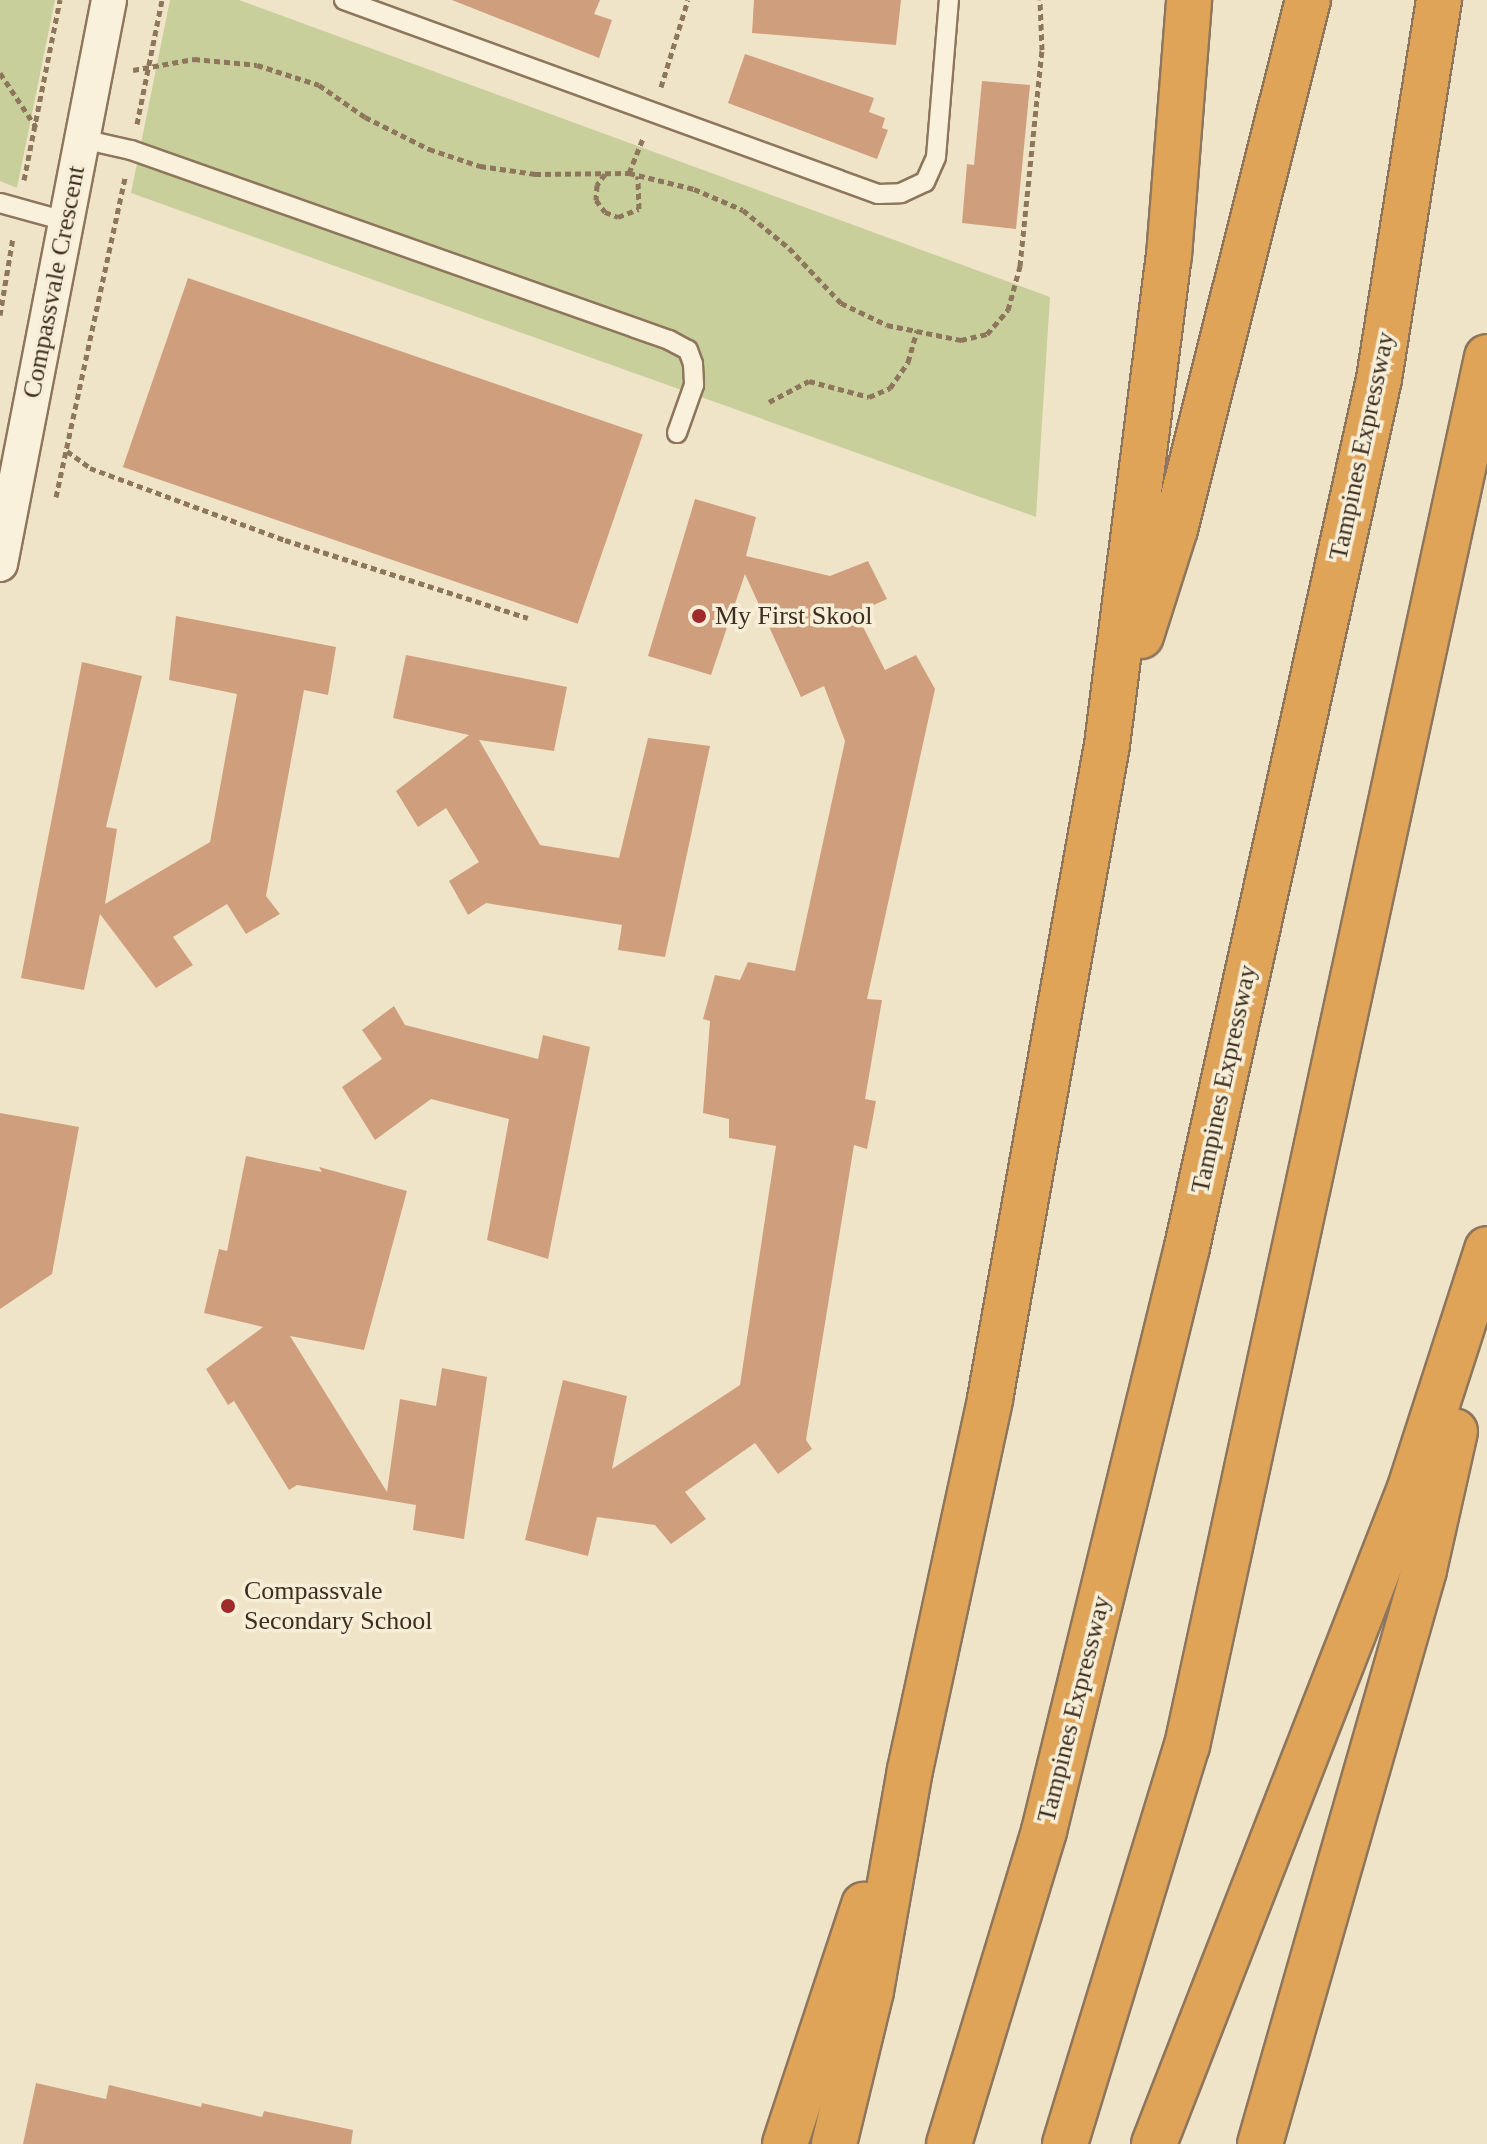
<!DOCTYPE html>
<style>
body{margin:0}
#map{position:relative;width:1487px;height:2144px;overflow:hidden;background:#f0e4c8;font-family:"Times New Roman",serif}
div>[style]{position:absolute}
.green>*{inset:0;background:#c9cf9b}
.building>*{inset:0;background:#cf9f7d;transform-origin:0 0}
.path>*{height:5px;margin-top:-2.5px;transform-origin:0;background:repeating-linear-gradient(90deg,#8d765c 0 6px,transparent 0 10px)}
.roads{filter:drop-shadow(2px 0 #8d765c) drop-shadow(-2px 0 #8d765c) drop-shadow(0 2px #8d765c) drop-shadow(0 -2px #8d765c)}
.service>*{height:18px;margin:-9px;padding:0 9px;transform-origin:9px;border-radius:9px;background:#faf1dc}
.minor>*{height:34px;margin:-17px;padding:0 17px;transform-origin:17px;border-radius:17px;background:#faf1dc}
.motorway>*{height:44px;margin:-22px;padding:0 22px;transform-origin:22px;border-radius:22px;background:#e0a458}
.dots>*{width:22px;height:22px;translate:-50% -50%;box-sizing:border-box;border:4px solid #f7eed8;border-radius:50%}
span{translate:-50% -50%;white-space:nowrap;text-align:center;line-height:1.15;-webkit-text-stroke:7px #f7eed8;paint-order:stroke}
.street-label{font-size:26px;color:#3d2e20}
.poi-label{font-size:26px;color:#3d2e20}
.left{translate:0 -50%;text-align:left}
</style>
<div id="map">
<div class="green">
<i style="clip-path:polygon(0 0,55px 0,17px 188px,0 181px)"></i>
<i style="clip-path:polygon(170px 0,239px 0,1050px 297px,1036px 517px,131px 193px)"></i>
</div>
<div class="building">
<i style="clip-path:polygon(452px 0,600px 0,594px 14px,612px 20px,599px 58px)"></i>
<i style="clip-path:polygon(754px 0,901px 0,896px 45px,752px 33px)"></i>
<i style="clip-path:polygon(745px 54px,874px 98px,869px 112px,885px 118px,882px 128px,888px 130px,877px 159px,728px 103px)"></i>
<i style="clip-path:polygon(982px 81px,1030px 85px,1016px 229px,962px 223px,967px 164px,974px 165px)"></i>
<i style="left:188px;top:278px;width:481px;height:200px;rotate:19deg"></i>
<i style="clip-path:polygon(695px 499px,756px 517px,746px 556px,830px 576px,868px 561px,887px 599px,856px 613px,885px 670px,916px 655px,935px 689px,867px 999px,882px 1000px,865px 1099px,876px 1101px,867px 1149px,854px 1145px,806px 1440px,812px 1449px,778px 1474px,755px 1443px,685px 1492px,706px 1519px,671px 1544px,655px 1525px,597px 1517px,588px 1556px,525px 1540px,563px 1380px,627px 1396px,612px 1469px,740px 1385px,776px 1146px,729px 1138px,729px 1119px,703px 1113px,710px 1021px,703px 1019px,715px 975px,740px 980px,748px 962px,795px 971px,845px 741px,824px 686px,801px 697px,745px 574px,711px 675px,648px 656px)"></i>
<i style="clip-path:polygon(176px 616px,336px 647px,328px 695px,304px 690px,266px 896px,280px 914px,246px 934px,227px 904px,173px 937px,193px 965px,156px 988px,100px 914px,84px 990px,21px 978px,82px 662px,142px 676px,106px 827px,117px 829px,105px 904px,210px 842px,237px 694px,169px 680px)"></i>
<i style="clip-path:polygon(406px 655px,567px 687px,554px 751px,479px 740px,540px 845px,619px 858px,648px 738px,710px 746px,665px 957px,618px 950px,622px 925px,486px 903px,468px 915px,449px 881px,479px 862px,446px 808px,418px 827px,396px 791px,469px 735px,393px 718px)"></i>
<i style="clip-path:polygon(394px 1006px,405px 1025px,538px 1059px,543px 1035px,590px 1047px,548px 1259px,487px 1240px,509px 1119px,431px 1099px,375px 1140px,342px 1087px,382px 1059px,362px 1030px)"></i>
<i style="clip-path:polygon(0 1113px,79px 1127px,52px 1274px,0 1309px)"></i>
<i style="clip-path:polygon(246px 1156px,322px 1172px,319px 1167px,407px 1191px,364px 1350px,290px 1336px,387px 1492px,400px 1399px,436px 1406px,442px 1368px,487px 1377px,464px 1539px,413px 1530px,416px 1505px,297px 1485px,289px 1490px,234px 1401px,228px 1405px,206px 1369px,263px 1327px,204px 1313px,219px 1249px,227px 1251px)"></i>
<i style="clip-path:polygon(36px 2083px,106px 2099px,109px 2085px,201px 2107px,202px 2103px,262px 2117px,264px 2111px,353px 2130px,351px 2144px,23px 2144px)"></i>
</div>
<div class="path">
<i style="left:133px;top:70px;width:62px;rotate:-10.2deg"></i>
<i style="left:194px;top:59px;width:63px;rotate:5.4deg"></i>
<i style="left:257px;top:65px;width:65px;rotate:17.9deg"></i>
<i style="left:319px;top:85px;width:56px;rotate:34.8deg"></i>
<i style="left:365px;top:117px;width:72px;rotate:26.6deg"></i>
<i style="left:429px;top:149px;width:54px;rotate:18.4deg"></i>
<i style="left:480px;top:166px;width:56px;rotate:8.3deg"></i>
<i style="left:535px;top:174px;width:94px;rotate:-0.6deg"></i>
<i style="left:629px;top:173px;width:67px;rotate:13.8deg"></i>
<i style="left:694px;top:189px;width:53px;rotate:23.2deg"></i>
<i style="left:743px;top:210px;width:60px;rotate:39.6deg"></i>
<i style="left:789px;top:248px;width:76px;rotate:46.6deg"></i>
<i style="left:841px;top:303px;width:51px;rotate:25.6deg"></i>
<i style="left:887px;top:325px;width:76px;rotate:11.5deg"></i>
<i style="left:961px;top:340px;width:27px;rotate:-13deg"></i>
<i style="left:987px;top:334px;width:32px;rotate:-49deg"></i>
<i style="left:1008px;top:310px;width:46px;rotate:-74.7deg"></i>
<i style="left:1020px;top:266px;width:217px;rotate:-84.2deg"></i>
<i style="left:1042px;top:50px;width:50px;rotate:-92.3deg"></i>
<i style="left:0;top:73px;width:65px;rotate:56.3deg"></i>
<i style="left:661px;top:87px;width:91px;rotate:-72.8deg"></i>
<i style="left:137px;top:124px;width:126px;rotate:-78.6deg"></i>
<i style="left:629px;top:173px;width:38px;rotate:-68deg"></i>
<i style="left:605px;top:174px;width:14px;rotate:126deg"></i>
<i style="left:597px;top:185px;width:15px;rotate:94deg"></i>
<i style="left:596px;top:200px;width:15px;rotate:53deg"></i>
<i style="left:605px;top:212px;width:14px;rotate:21deg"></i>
<i style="left:618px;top:217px;width:22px;rotate:-21deg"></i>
<i style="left:639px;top:209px;width:33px;rotate:-92deg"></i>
<i style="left:24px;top:180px;width:184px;rotate:-78.7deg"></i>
<i style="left:0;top:315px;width:79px;rotate:-80.5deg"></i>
<i style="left:769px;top:402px;width:45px;rotate:-27.7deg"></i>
<i style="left:809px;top:381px;width:62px;rotate:14.9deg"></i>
<i style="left:869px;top:397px;width:23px;rotate:-23deg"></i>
<i style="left:890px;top:388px;width:32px;rotate:-55deg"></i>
<i style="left:908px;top:362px;width:33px;rotate:-74deg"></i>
<i style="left:67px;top:451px;width:29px;rotate:36deg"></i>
<i style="left:90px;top:468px;width:208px;rotate:20.3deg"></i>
<i style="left:285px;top:540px;width:255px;rotate:17.8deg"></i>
<i style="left:56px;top:497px;width:327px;rotate:-77.8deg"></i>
</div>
<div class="roads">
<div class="service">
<i style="left:344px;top:0;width:568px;rotate:19.97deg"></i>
<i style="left:878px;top:194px;width:23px;rotate:-2deg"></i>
<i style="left:901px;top:193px;width:26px;rotate:-25deg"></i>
<i style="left:925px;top:182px;width:27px;rotate:-66deg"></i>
<i style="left:936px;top:157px;width:158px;rotate:-85.3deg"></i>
<i style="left:82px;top:139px;width:50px;rotate:12.7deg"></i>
<i style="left:131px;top:150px;width:571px;rotate:19.45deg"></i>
<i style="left:669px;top:340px;width:21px;rotate:28deg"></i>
<i style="left:688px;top:350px;width:15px;rotate:70deg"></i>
<i style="left:693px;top:364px;width:21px;rotate:87deg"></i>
<i style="left:694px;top:385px;width:51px;rotate:109.5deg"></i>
<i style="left:0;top:203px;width:67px;rotate:15.5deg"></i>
</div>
<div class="minor">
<i style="left:0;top:564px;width:574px;rotate:-79.06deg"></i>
</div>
<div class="motorway">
<i style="left:1141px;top:636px;width:112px;rotate:-72.4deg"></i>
<i style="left:1175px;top:529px;width:545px;rotate:-75.89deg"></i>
<i style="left:785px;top:2144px;width:252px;rotate:-71.7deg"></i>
<i style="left:834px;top:2144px;width:157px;rotate:-76.4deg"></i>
<i style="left:871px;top:1991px;width:224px;rotate:-80deg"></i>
<i style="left:910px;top:1770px;width:380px;rotate:-77.8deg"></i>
<i style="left:990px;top:1399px;width:664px;rotate:-79.86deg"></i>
<i style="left:1107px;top:745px;width:493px;rotate:-82.8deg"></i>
<i style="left:1169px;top:256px;width:257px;rotate:-85.5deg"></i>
<i style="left:949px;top:2144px;width:327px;rotate:-73.1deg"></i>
<i style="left:1044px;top:1831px;width:601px;rotate:-76.24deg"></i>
<i style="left:1187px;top:1247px;width:889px;rotate:-77.53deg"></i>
<i style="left:1379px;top:379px;width:384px;rotate:-81deg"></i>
<i style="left:1065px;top:2144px;width:416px;rotate:-73deg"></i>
<i style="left:1187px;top:1746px;width:1421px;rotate:-77.81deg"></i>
<i style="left:1154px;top:2144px;width:704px;rotate:-68.68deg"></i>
<i style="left:1410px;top:1488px;width:251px;rotate:-72.1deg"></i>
<i style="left:1260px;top:2144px;width:597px;rotate:-74.05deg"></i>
<i style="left:1424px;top:1570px;width:142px;rotate:-77.4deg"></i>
</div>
</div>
<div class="dots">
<i style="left:699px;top:616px;background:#9e2a2b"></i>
<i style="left:228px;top:1606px;background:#9e2a2b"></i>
</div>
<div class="street-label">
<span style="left:54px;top:282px;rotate:-79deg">Compassvale Crescent</span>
<span style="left:1362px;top:446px;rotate:-78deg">Tampines Expressway</span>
<span style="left:1224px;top:1079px;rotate:-78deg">Tampines Expressway</span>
<span style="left:1074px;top:1709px;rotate:-76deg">Tampines Expressway</span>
</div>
<div class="poi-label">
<span class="left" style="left:715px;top:616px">My First Skool</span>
<span class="left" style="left:244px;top:1606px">Compassvale<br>Secondary School</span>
</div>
</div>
